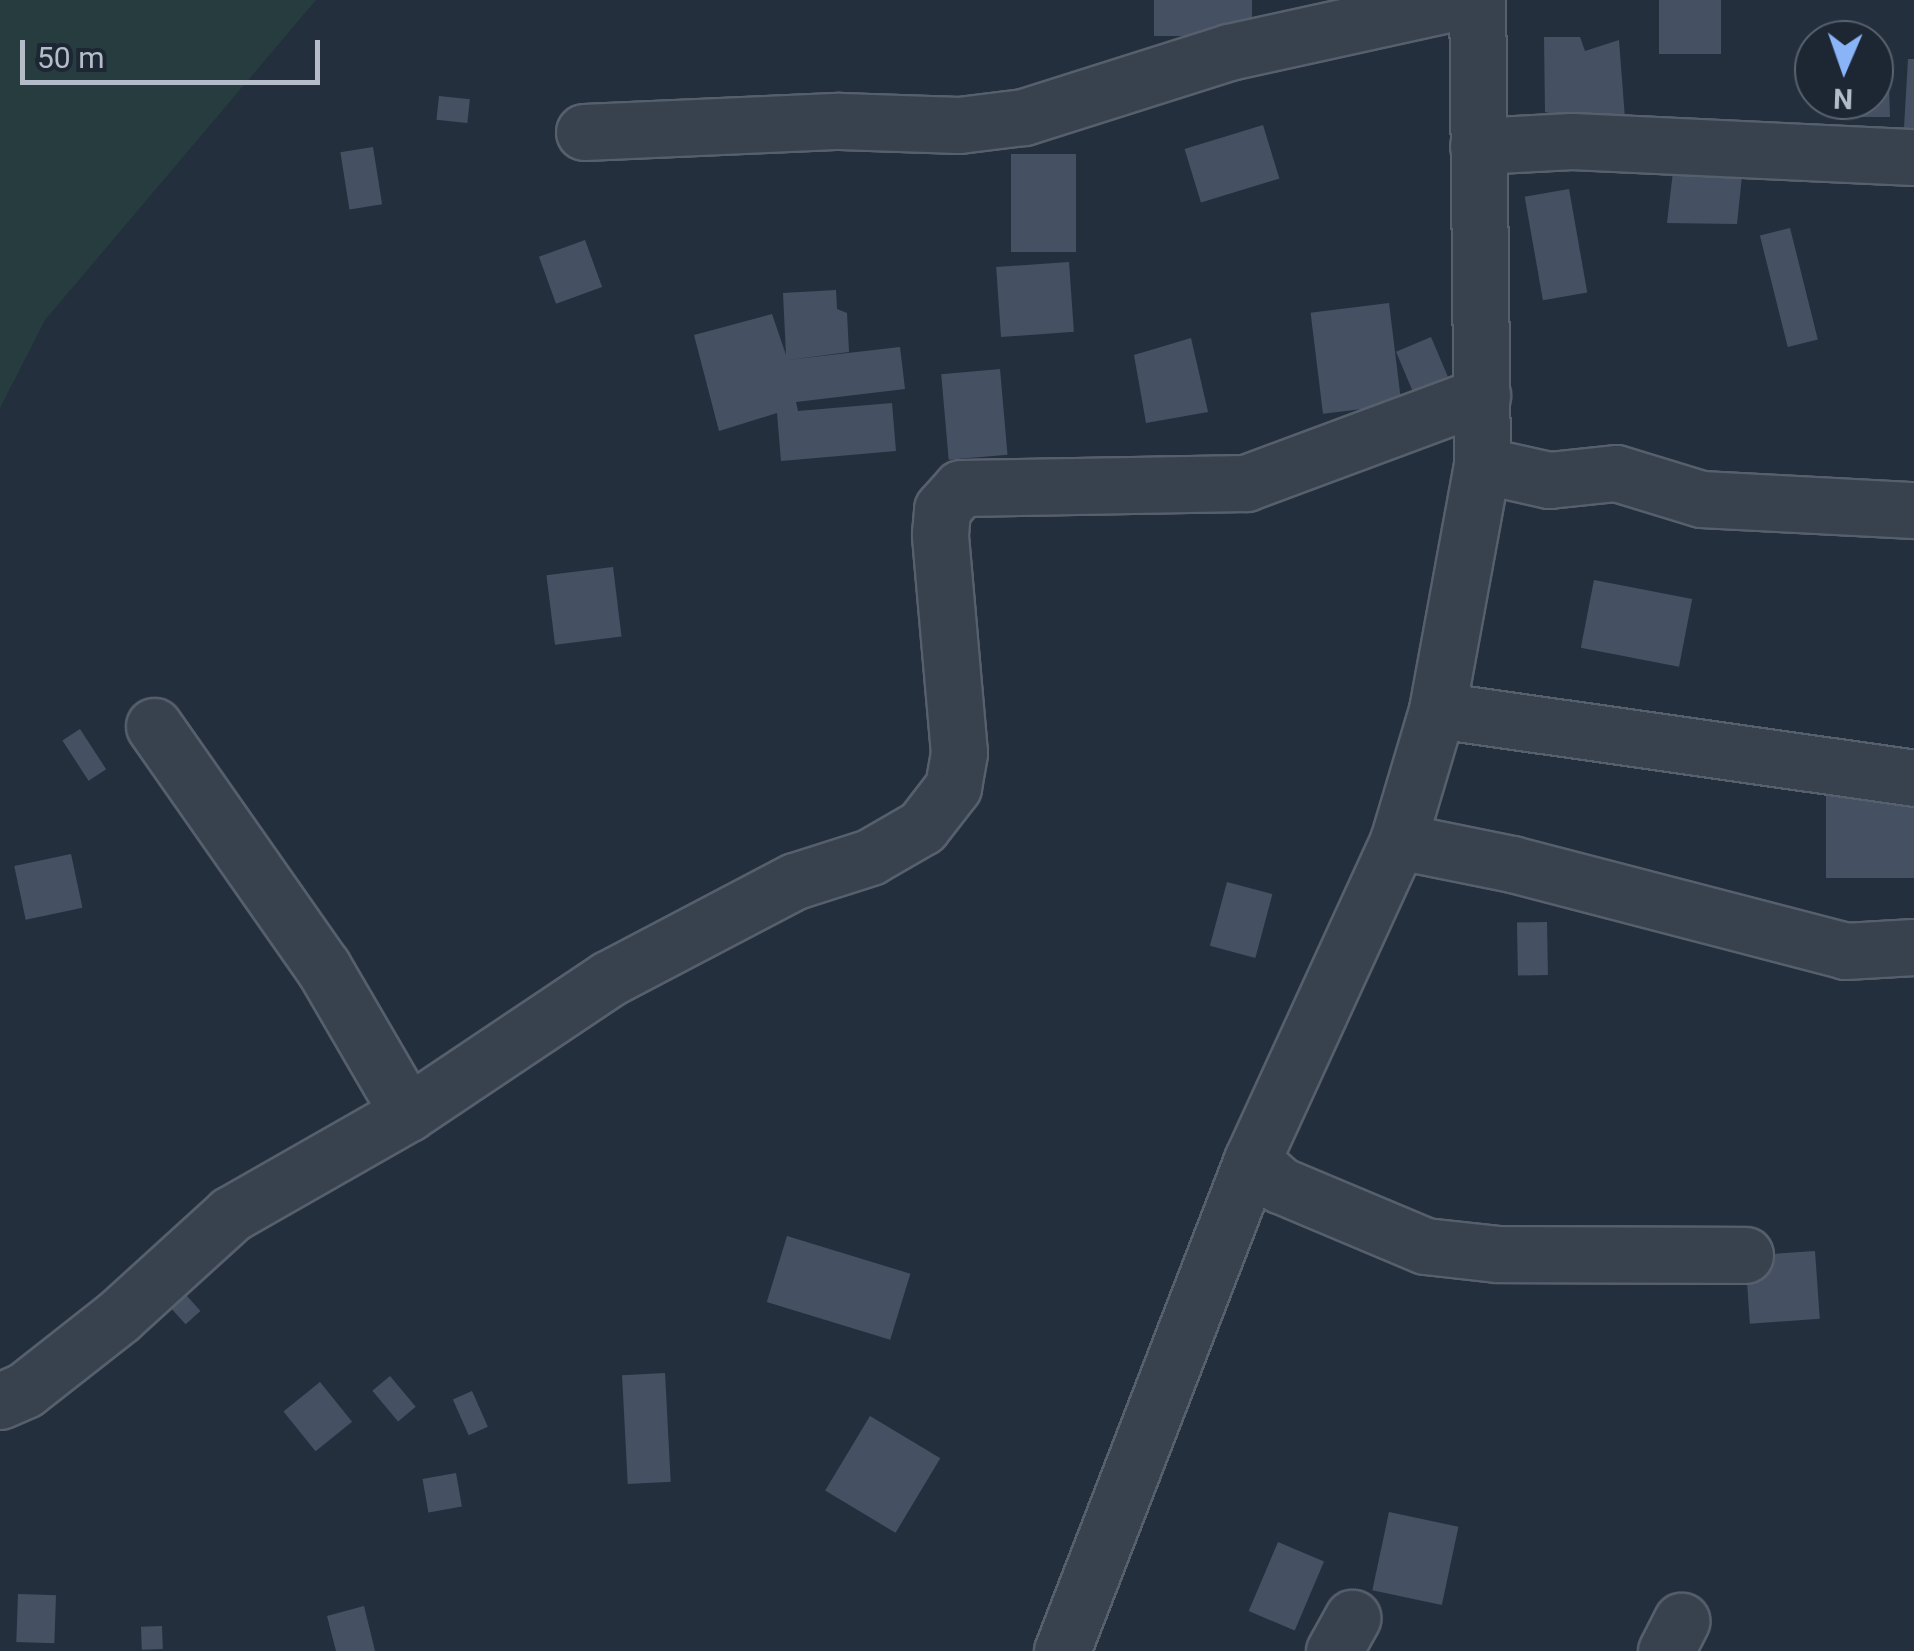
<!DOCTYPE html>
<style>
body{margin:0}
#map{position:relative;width:1914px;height:1651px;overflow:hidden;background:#242f3e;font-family:Roboto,sans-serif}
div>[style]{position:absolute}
.green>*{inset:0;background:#263c3f}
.building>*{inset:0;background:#455162;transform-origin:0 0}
.roads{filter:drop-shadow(2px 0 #565f6c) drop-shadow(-2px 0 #565f6c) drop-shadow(0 2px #565f6c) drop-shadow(0 -2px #565f6c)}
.minor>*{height:55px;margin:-27.5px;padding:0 27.5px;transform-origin:27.5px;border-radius:27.5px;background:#38414e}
span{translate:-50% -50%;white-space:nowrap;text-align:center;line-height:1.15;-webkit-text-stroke:8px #1d2633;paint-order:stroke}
.north{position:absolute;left:1794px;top:20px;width:100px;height:100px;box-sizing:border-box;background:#1d2633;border:2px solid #59626f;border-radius:50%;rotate:182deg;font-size:28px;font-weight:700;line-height:40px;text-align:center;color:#b4bcc9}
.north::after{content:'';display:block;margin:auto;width:35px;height:45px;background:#8ab4f8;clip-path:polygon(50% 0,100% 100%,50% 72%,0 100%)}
.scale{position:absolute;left:20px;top:40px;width:300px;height:45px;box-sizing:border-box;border:5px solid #b4bcc9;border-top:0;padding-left:12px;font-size:30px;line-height:35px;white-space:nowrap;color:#b4bcc9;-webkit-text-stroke:8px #1d2633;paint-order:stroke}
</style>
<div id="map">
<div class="green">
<i style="clip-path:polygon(0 0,316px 0,45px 320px,0 408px)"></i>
</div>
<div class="building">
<i style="left:1154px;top:0;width:98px;height:36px"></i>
<i style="left:1659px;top:0;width:62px;height:54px"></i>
<i style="clip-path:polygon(1544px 37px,1580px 37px,1585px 51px,1619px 40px,1625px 119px,1583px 122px,1545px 112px)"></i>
<i style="clip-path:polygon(1888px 55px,1890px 117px,1852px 117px,1851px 100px,1874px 100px,1874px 56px)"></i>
<i style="clip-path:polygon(1908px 59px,1914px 59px,1914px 128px,1904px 128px)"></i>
<i style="left:439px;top:96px;width:31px;height:24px;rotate:6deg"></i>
<i style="left:1263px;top:125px;width:56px;height:82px;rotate:73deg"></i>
<i style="clip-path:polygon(1746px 138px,1737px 224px,1667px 223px,1676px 146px)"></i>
<i style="left:373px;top:147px;width:58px;height:33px;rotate:81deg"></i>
<i style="left:1011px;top:154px;width:65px;height:98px"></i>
<i style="left:1569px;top:189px;width:105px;height:45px;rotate:80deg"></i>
<i style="left:1790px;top:228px;width:115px;height:31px;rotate:76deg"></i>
<i style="left:585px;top:240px;width:50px;height:49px;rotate:70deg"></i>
<i style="left:1069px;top:262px;width:70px;height:73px;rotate:86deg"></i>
<i style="clip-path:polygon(836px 290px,837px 309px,847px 313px,849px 352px,787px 360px,900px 347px,905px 389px,796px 402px,798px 411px,892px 403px,896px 451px,781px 461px,777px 413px,719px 431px,694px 335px,772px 314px,786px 355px,783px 293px)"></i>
<i style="left:1389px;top:303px;width:102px;height:79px;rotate:83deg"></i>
<i style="left:1431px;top:337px;width:43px;height:38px;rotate:67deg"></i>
<i style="clip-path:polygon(1191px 338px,1208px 412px,1146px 423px,1134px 355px)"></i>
<i style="left:1000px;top:369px;width:86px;height:59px;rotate:85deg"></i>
<i style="left:613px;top:567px;width:70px;height:67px;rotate:83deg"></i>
<i style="left:1594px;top:580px;width:100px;height:69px;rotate:11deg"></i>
<i style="left:80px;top:729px;width:48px;height:21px;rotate:57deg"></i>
<i style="left:1914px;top:780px;width:98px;height:88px;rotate:90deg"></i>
<i style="left:71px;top:854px;width:55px;height:58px;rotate:78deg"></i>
<i style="left:1227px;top:882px;width:47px;height:66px;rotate:15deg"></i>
<i style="left:1547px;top:922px;width:53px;height:30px;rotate:89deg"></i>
<i style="left:787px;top:1236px;width:129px;height:69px;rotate:17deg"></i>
<i style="left:1815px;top:1251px;width:68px;height:70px;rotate:86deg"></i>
<i style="left:169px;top:1276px;width:47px;height:20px;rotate:48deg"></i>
<i style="left:665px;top:1373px;width:109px;height:43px;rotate:87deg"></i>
<i style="left:390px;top:1376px;width:40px;height:23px;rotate:50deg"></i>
<i style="left:320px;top:1382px;width:51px;height:47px;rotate:51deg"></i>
<i style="left:472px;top:1391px;width:39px;height:21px;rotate:66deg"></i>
<i style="left:870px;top:1416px;width:82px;height:87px;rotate:31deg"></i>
<i style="left:456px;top:1473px;width:34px;height:34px;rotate:80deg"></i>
<i style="left:1389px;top:1512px;width:71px;height:80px;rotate:12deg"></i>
<i style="left:1278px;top:1542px;width:50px;height:75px;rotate:23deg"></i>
<i style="left:18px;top:1594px;width:38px;height:48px;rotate:2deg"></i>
<i style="clip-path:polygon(364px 1606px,375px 1651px,336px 1651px,327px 1616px)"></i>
<i style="left:162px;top:1626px;width:23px;height:21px;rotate:88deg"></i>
</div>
<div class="roads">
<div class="minor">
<i style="left:584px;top:132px;width:256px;rotate:-2.5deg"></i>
<i style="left:840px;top:121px;width:119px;rotate:1.9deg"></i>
<i style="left:959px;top:125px;width:65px;rotate:-7deg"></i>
<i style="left:1024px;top:117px;width:215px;rotate:-17.6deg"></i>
<i style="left:1229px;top:52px;width:242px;rotate:-12.4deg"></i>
<i style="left:1478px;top:146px;width:94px;rotate:-3deg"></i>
<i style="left:1572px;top:141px;width:342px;rotate:2.7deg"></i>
<i style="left:1482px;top:465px;width:69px;rotate:12.6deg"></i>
<i style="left:1549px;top:480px;width:67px;rotate:-6deg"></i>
<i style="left:1616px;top:473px;width:89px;rotate:17deg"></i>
<i style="left:1701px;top:499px;width:213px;rotate:3deg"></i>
<i style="left:1437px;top:710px;width:482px;rotate:8.1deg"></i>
<i style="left:154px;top:726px;width:294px;rotate:55deg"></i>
<i style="left:323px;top:967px;width:169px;rotate:59.8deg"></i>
<i style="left:1398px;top:841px;width:116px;rotate:11.4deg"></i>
<i style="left:1512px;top:864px;width:344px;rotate:14.6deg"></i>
<i style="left:1845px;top:951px;width:69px;rotate:-3.3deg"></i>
<i style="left:1252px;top:1160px;width:38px;rotate:42deg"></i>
<i style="left:1280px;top:1185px;width:157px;rotate:22.8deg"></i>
<i style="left:1425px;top:1246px;width:72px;rotate:6.3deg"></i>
<i style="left:1497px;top:1254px;width:248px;rotate:0.2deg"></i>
<i style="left:0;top:1401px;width:27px;rotate:-24deg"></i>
<i style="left:25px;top:1390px;width:120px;rotate:-38.2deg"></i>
<i style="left:119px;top:1316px;width:151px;rotate:-42.3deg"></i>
<i style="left:231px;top:1214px;width:204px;rotate:-29.7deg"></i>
<i style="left:408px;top:1113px;width:241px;rotate:-33.8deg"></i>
<i style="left:608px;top:979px;width:211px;rotate:-27.7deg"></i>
<i style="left:795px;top:881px;width:79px;rotate:-17.7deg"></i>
<i style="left:870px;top:857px;width:60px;rotate:-30deg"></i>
<i style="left:922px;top:827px;width:51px;rotate:-52.2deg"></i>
<i style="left:953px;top:787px;width:35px;rotate:-80deg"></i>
<i style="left:959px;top:753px;width:220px;rotate:-95deg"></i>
<i style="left:940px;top:534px;width:25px;rotate:-85deg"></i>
<i style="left:942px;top:509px;width:28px;rotate:-48deg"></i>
<i style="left:961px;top:488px;width:285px;rotate:-1deg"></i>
<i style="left:1246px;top:483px;width:252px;rotate:-20.4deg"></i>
<i style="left:1062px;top:1651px;width:526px;rotate:-68.85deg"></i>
<i style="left:1252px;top:1160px;width:351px;rotate:-65.4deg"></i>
<i style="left:1398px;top:841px;width:137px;rotate:-73.4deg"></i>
<i style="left:1437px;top:710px;width:249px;rotate:-79.6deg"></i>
<i style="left:1482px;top:465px;width:465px;rotate:-90.6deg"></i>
<i style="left:1334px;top:1651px;width:38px;rotate:-61deg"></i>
<i style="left:1666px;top:1651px;width:34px;rotate:-63deg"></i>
</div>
</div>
<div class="north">N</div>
<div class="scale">50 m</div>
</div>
